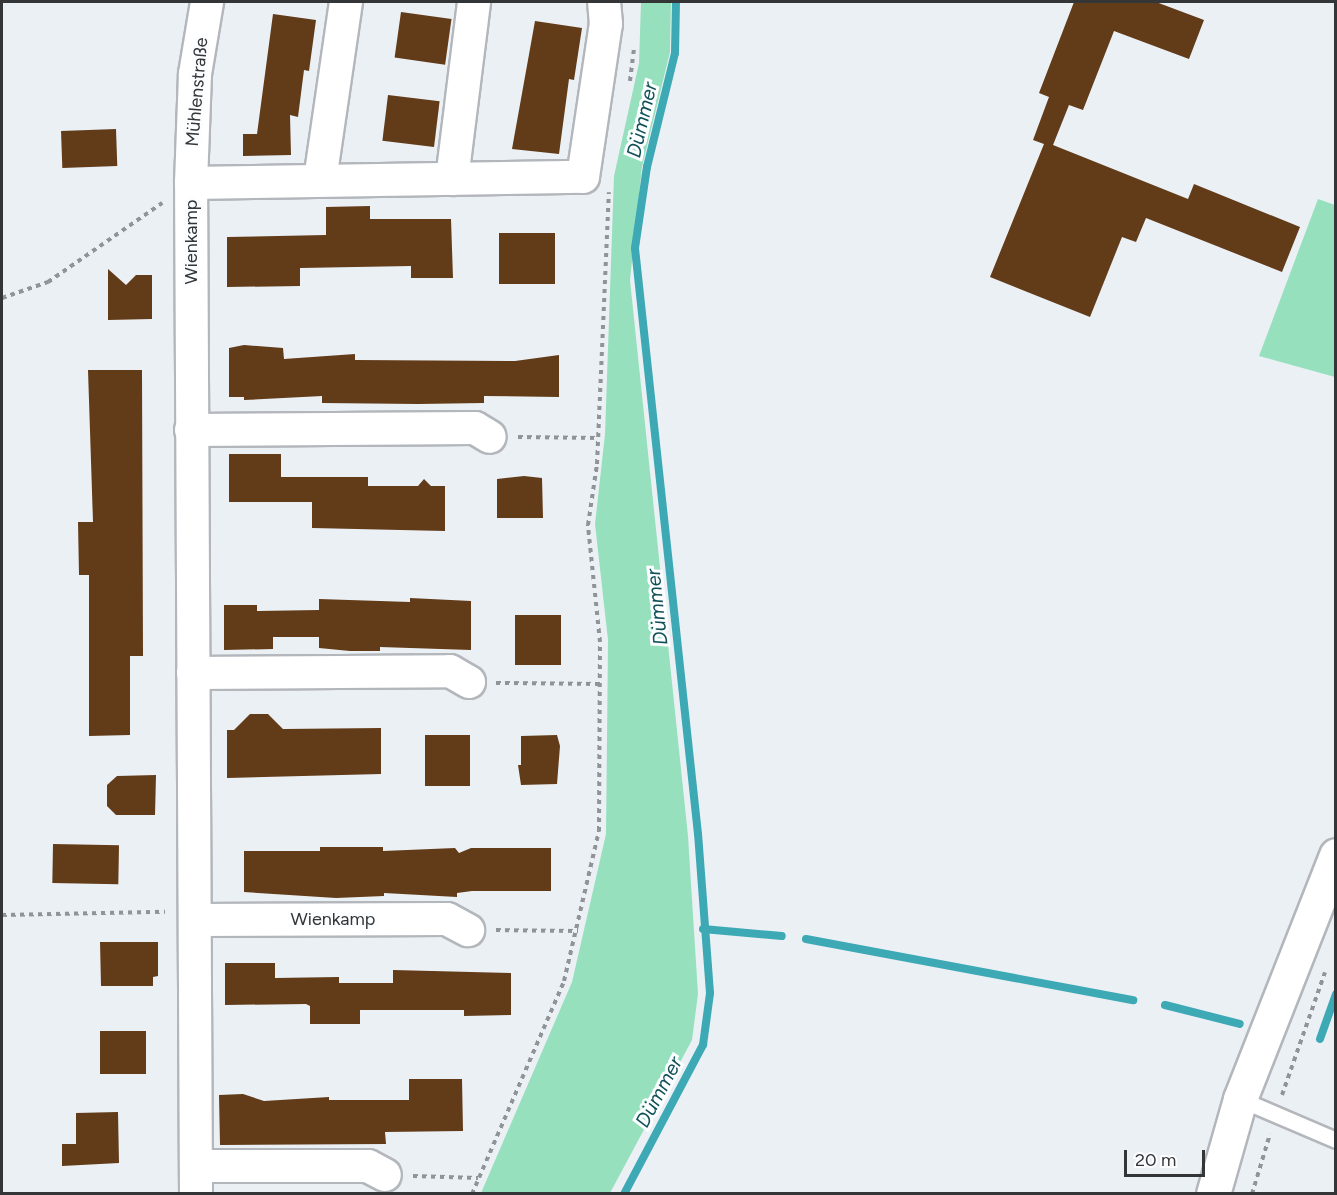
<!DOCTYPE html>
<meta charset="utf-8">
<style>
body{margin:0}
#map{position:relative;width:1337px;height:1195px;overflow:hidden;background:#ebf0f5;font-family:Figtree,sans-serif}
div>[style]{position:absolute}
.green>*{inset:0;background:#97e0bd}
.stream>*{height:8px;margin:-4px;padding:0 4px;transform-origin:4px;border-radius:4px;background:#3ca9b5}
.building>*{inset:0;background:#623b18;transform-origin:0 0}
.path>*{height:4px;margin-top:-2px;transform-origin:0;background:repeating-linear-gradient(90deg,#909397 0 4.5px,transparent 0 9px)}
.roads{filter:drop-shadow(2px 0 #b3b7bc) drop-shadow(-2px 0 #b3b7bc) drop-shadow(0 2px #b3b7bc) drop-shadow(0 -2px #b3b7bc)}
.lane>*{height:15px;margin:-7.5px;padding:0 7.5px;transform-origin:7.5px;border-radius:7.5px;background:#fff}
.street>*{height:32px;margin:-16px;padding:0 16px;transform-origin:16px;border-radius:16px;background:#fff}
.secondary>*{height:33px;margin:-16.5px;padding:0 16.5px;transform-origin:16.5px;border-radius:16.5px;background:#fff}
span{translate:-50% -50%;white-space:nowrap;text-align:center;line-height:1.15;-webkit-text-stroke:6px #fbfdff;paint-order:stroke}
.street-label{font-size:18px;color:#333537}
.water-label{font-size:20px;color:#115056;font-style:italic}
.frame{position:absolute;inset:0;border:3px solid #333537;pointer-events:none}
.scale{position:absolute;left:1124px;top:1150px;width:81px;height:27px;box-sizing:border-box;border:3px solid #333537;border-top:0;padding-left:8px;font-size:18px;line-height:21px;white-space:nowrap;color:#333537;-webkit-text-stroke:4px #fbfdff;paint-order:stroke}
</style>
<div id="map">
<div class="green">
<i style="clip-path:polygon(641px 2px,671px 2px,670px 52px,642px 167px,630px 280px,688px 836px,698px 994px,692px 1040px,610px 1193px,481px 1193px,572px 982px,606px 834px,608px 640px,595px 524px,605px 434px,614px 176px,639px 63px)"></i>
<i style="clip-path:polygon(1318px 199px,1335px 205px,1335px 377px,1259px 356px)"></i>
</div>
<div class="stream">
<i style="left:703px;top:929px;width:79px;rotate:5.1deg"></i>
<i style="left:806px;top:939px;width:333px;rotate:10.6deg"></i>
<i style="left:1165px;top:1005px;width:77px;rotate:14.2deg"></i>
<i style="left:1320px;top:1039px;width:48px;rotate:-70.4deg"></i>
<i style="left:624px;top:1194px;width:169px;rotate:-62.1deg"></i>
<i style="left:703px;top:1045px;width:52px;rotate:-82.3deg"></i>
<i style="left:710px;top:993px;width:159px;rotate:-94.3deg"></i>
<i style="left:698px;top:834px;width:589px;rotate:-96.14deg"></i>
<i style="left:635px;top:248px;width:82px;rotate:-81.6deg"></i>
<i style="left:647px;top:167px;width:117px;rotate:-76.2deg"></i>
<i style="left:675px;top:53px;width:51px;rotate:-88.9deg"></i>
</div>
<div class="building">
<i style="clip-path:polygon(1074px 2px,1156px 2px,1204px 20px,1189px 59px,1114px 31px,1083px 110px,1069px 105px,1053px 145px,1188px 199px,1194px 184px,1300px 227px,1282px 272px,1146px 218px,1136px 242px,1122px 237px,1090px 317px,990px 277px,1044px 144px,1033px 140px,1049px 97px,1039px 93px)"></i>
<i style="left:401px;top:12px;width:51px;height:46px;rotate:8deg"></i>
<i style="clip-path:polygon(273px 14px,316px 20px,309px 71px,304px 70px,298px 117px,290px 115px,291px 155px,243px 156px,243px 134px,257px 134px)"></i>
<i style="clip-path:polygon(535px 21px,582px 28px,574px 80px,569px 79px,559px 154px,512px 149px)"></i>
<i style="left:388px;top:95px;width:52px;height:46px;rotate:7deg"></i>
<i style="left:116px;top:129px;width:37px;height:55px;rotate:88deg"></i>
<i style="clip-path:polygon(370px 206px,370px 219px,451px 219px,453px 278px,411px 278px,411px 266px,300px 268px,300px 286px,227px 287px,227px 237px,326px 235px,326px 207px)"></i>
<i style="left:499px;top:233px;width:56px;height:51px"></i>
<i style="clip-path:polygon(108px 269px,126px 285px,136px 275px,152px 275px,152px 319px,108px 320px)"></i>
<i style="clip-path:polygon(244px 345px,283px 348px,284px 359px,355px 354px,355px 360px,515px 361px,559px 355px,559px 397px,484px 396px,484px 403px,418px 404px,322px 403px,322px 396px,244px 400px,244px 397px,229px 397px,229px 348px)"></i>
<i style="clip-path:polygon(88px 370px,142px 370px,143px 656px,130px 656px,130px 735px,89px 736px,89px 575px,79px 575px,78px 522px,93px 522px)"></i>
<i style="clip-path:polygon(229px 454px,281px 454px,281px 477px,368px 477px,368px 486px,418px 486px,424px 479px,431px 486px,445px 486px,445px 531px,312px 528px,312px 502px,229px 502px)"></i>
<i style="clip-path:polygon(524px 476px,542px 478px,543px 518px,497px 518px,497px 479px)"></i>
<i style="clip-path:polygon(410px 598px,471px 601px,471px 650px,380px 647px,380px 651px,350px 651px,319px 648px,319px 637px,273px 637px,273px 649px,224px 650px,224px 605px,257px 605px,257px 611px,319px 610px,319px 599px,410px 602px)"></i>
<i style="left:561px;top:615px;width:50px;height:46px;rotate:90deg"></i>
<i style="clip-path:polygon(250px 714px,268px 714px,283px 729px,381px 728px,381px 774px,227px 778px,227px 730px,234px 730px)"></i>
<i style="left:425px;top:735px;width:45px;height:51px"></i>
<i style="clip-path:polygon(557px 735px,560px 746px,557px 784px,521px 785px,518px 765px,521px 765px,521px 736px)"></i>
<i style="clip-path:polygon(156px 775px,155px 815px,116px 815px,107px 806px,107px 785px,117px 776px)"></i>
<i style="left:53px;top:844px;width:66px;height:39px;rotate:1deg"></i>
<i style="clip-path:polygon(320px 847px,383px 847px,383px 851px,455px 848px,459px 853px,471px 848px,551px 848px,551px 891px,472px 891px,457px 893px,457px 897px,384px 893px,384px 896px,336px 898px,244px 892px,244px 851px,320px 851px)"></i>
<i style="clip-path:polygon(100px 942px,158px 942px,158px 976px,153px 977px,153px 986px,101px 986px)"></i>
<i style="clip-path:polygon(225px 963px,275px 963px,275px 978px,339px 977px,339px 983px,393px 983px,393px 970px,511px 973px,511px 1015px,464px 1016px,464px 1010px,360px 1010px,360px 1024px,310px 1024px,310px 1006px,306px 1004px,225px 1005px)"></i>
<i style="left:100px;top:1031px;width:46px;height:43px"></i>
<i style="clip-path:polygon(409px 1079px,462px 1079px,463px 1131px,385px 1132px,386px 1144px,220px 1145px,219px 1095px,243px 1094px,264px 1101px,329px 1097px,329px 1100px,409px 1100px)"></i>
<i style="clip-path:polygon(118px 1112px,119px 1163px,62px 1166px,62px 1144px,76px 1144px,76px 1113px)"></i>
</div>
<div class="path">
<i style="left:630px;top:81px;width:34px;rotate:-83deg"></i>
<i style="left:2px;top:298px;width:49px;rotate:-19.2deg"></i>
<i style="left:48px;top:282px;width:139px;rotate:-34.7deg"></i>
<i style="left:518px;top:437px;width:81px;rotate:0.7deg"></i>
<i style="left:496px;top:683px;width:105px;rotate:0.5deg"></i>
<i style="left:2px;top:915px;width:163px;rotate:-1.1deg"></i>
<i style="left:496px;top:930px;width:82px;rotate:0.7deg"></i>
<i style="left:1282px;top:1095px;width:130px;rotate:-70.7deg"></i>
<i style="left:413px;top:1176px;width:65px;rotate:1.8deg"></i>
<i style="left:472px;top:1194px;width:232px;rotate:-66.6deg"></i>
<i style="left:564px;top:981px;width:154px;rotate:-76.9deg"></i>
<i style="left:599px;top:831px;width:189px;rotate:-89.7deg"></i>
<i style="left:600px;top:642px;width:118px;rotate:-95.9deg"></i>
<i style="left:588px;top:525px;width:62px;rotate:-81.6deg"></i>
<i style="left:597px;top:464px;width:272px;rotate:-87.5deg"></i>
<i style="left:1252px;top:1194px;width:63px;rotate:-73.3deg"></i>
</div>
<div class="roads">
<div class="lane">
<i style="left:1240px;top:1099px;width:104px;rotate:23.1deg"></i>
</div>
<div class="street">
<i style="left:452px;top:179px;width:178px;rotate:-82.9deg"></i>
<i style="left:320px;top:180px;width:180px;rotate:-81.7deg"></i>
<i style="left:191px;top:183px;width:392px;rotate:-0.9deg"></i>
<i style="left:583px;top:177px;width:155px;rotate:-81.5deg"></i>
<i style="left:606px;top:24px;width:22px;rotate:-95deg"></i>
<i style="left:191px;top:430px;width:284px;rotate:-0.4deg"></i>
<i style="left:475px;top:428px;width:17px;rotate:31deg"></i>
<i style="left:193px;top:673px;width:257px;rotate:-0.4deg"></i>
<i style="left:450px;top:671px;width:22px;rotate:30deg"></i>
<i style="left:196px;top:920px;width:251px;rotate:-0.2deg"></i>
<i style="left:447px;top:919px;width:24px;rotate:28deg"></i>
<i style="left:196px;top:1166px;width:172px"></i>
<i style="left:368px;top:1166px;width:19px;rotate:28deg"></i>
<i style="left:196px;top:1194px;width:1011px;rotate:-90.28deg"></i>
<i style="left:191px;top:183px;width:109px;rotate:-87.9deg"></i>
<i style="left:195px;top:74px;width:73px;rotate:-80.5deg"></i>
</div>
<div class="secondary">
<i style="left:1213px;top:1194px;width:99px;rotate:-74.1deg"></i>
<i style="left:1240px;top:1099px;width:262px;rotate:-68.5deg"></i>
</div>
</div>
<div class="street-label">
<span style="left:197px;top:92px;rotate:-85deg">Mühlenstraße</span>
<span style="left:191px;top:242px;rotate:-90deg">Wienkamp</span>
<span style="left:333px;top:919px">Wienkamp</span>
</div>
<div class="water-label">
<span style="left:642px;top:120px;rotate:-77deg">Dümmer</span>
<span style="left:657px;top:607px;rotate:-96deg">Dümmer</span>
<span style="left:659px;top:1092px;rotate:-62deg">Dümmer</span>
</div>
<div class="frame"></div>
<div class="scale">20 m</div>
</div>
